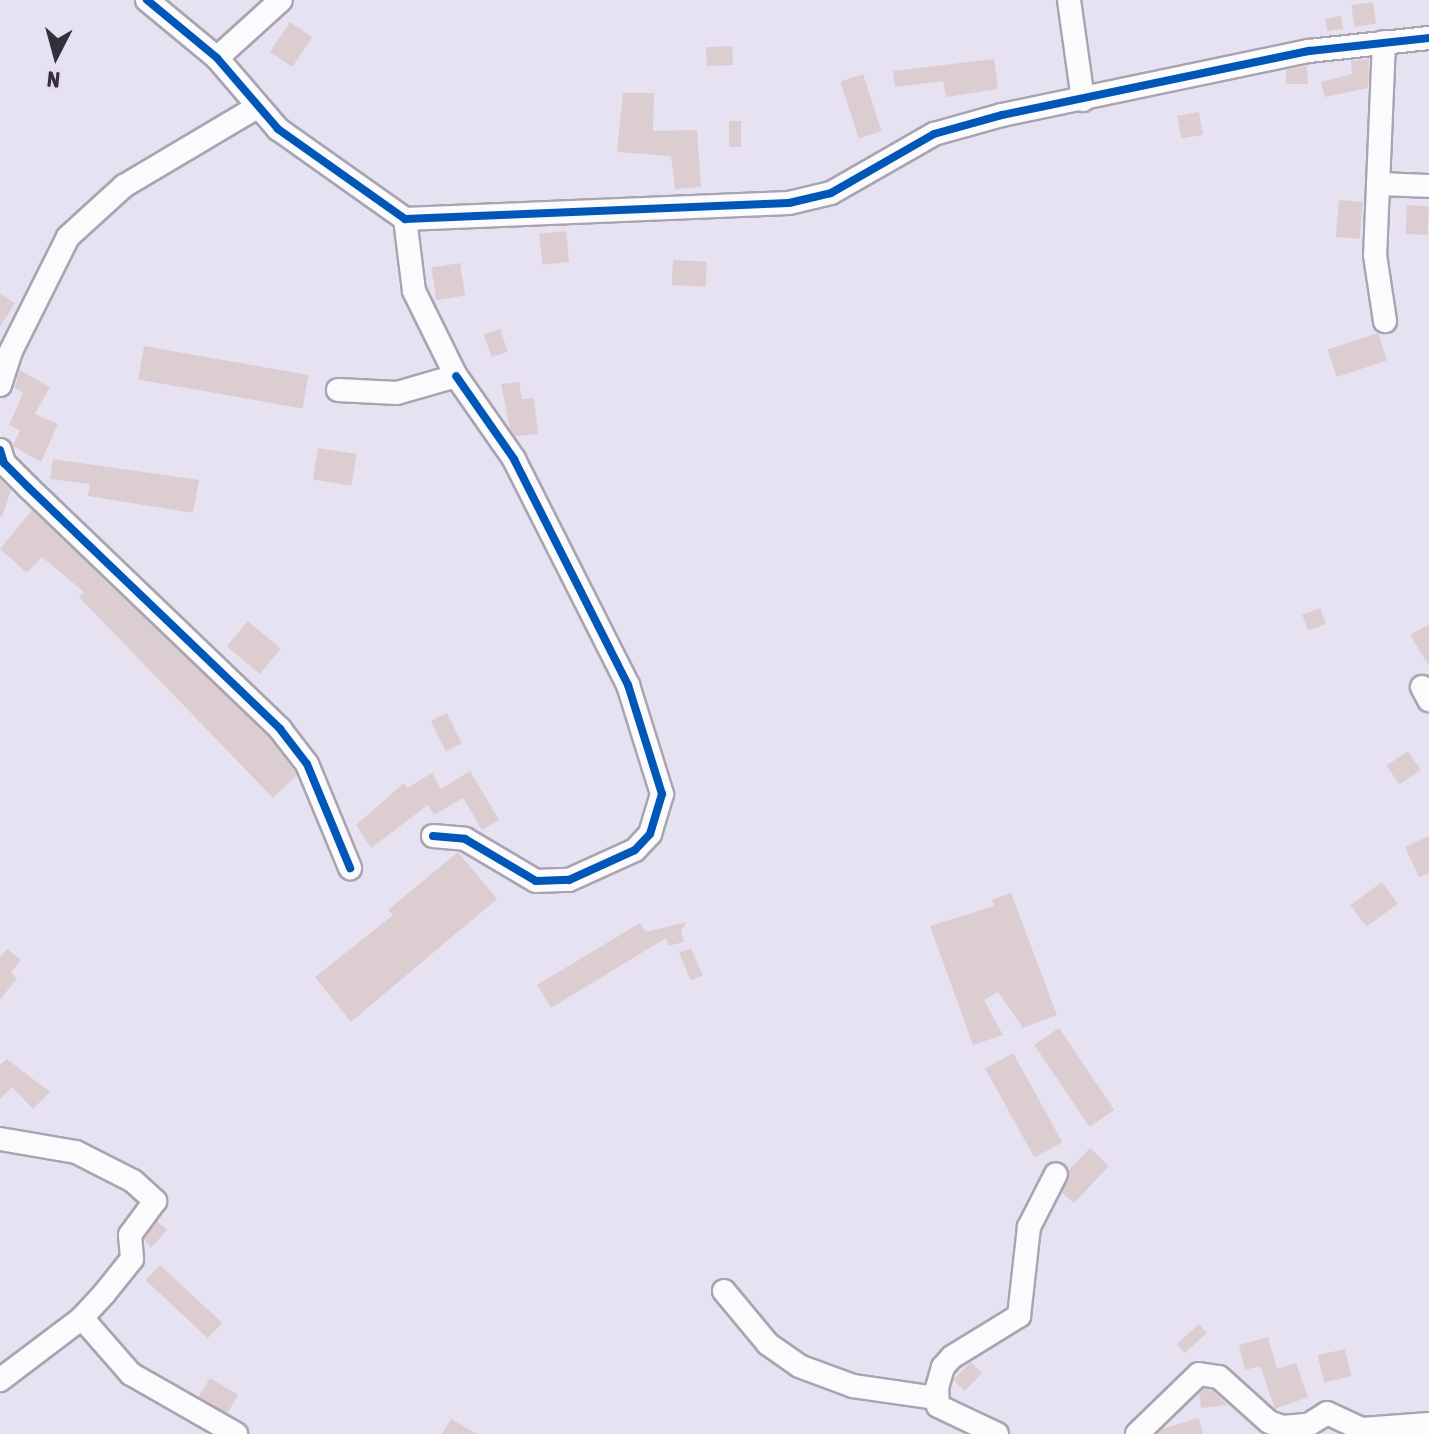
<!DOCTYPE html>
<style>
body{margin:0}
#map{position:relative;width:1429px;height:1434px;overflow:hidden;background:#e7e2f2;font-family:"Asap Condensed",sans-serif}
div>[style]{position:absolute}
.building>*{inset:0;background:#dcced0;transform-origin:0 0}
.roads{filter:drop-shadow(2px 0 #a8a4b0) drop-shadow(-2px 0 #a8a4b0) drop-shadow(0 2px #a8a4b0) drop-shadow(0 -2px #a8a4b0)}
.minor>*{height:22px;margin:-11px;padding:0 11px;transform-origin:11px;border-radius:11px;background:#fbfbfd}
.cycleway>*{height:8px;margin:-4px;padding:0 4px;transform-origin:4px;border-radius:4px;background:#0057b8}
span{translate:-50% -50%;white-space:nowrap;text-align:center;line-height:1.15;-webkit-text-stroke:6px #e4dbf9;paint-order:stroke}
.north{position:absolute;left:16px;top:16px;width:80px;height:80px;-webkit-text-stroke:6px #e4dbf9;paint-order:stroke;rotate:186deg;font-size:22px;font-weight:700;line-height:32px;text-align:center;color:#332f3b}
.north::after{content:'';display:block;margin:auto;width:28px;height:36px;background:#332f3b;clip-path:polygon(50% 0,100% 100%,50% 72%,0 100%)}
</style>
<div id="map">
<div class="building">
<i style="left:1373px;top:2px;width:22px;height:22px;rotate:82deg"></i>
<i style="left:1341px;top:16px;width:13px;height:16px;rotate:81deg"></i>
<i style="left:290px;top:22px;width:27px;height:36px;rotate:34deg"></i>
<i style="left:732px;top:46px;width:19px;height:26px;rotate:87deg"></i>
<i style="clip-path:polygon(994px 59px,998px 89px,946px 97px,943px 81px,895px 87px,893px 71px)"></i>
<i style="clip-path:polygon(1369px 59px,1368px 88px,1325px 97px,1321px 82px,1352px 74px,1351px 61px)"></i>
<i style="clip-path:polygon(1307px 66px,1308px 84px,1286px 84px,1286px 70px)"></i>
<i style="left:863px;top:74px;width:60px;height:24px;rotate:72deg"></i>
<i style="clip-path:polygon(623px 93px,654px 93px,653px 131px,697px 130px,701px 187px,675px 189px,671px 156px,617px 152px)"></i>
<i style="left:1199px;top:112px;width:23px;height:22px;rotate:80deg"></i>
<i style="left:729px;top:121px;width:12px;height:26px"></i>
<i style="left:1339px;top:200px;width:24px;height:37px;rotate:5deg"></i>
<i style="left:1407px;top:205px;width:22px;height:29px;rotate:3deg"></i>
<i style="left:566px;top:231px;width:31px;height:27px;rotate:84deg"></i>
<i style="left:673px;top:260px;width:34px;height:25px;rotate:3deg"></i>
<i style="left:460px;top:263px;width:33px;height:29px;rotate:81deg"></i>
<i style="clip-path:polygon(0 294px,15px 303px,0 327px)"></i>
<i style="left:500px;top:329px;width:24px;height:17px;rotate:71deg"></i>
<i style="left:1378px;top:333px;width:29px;height:53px;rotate:72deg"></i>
<i style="left:144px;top:346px;width:167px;height:34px;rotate:10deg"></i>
<i style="clip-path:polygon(20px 370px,50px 387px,35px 414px,58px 424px,41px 462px,13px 446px,20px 430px,9px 425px,23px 393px,14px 388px)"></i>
<i style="clip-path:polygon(519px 382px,522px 399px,534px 398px,538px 434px,515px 436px,510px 429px,501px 384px)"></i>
<i style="left:318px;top:448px;width:39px;height:32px;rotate:9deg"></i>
<i style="clip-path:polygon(53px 459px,199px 480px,193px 513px,88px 496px,90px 484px,50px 479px)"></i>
<i style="clip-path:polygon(0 479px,11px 490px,2px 517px,0 516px)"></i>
<i style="clip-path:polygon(32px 510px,270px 738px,297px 775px,273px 798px,79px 597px,84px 592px,42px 557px,27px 573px,0 549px)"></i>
<i style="left:1320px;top:608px;width:17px;height:19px;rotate:69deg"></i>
<i style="left:248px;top:621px;width:43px;height:33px;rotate:40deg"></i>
<i style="clip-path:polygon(1429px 624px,1429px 666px,1410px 635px)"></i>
<i style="left:447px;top:713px;width:34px;height:18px;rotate:64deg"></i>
<i style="left:1408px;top:751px;width:23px;height:26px;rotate:56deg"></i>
<i style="clip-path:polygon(470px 771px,499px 820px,482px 830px,463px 798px,434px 815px,428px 805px,371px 848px,356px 825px,404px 783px,407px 788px,432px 773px,441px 789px)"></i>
<i style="clip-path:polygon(1429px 836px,1429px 873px,1419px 877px,1405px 847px)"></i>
<i style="clip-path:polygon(458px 852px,497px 899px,351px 1022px,315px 977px,393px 915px,388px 910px)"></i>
<i style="left:1382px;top:882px;width:27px;height:39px;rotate:54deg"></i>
<i style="clip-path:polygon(1011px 893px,1057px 1015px,1023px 1028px,998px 992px,984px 1000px,1003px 1035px,973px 1045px,930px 926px,994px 906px,992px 900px)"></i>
<i style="clip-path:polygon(687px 922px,681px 930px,684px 942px,668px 946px,666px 938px,551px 1008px,537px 985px,640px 923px,646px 932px)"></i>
<i style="left:691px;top:948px;width:30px;height:13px;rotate:67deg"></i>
<i style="clip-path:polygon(7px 949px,21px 960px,11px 973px,17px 978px,0 1000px,0 957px)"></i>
<i style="left:1059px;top:1028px;width:99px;height:30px;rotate:56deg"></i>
<i style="left:1013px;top:1053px;width:102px;height:32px;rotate:61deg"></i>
<i style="clip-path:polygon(7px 1059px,50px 1092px,33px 1109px,12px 1087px,0 1099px,0 1065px)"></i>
<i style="clip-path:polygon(1090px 1148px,1109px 1166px,1074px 1203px,1062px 1193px,1069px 1170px)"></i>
<i style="clip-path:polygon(157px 1221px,167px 1230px,151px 1248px,144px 1239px)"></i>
<i style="left:160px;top:1265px;width:85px;height:21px;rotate:43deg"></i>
<i style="left:1199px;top:1324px;width:12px;height:30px;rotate:48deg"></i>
<i style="clip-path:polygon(1268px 1337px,1277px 1369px,1296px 1363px,1308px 1397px,1275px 1409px,1260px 1366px,1245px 1370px,1239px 1345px)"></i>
<i style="left:1345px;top:1349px;width:28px;height:28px;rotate:77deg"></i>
<i style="left:971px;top:1362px;width:16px;height:25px;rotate:45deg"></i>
<i style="left:210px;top:1378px;width:33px;height:22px;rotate:31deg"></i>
<i style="clip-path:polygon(1204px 1389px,1213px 1390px,1227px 1405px,1201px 1408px,1199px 1394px)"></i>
<i style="clip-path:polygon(1199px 1418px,1203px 1434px,1157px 1434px,1162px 1429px)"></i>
<i style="clip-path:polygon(451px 1419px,477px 1434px,442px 1434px)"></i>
</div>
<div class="roads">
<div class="minor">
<i style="left:147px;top:0;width:91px;rotate:39.6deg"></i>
<i style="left:217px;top:58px;width:94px;rotate:49.3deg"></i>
<i style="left:278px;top:129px;width:156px;rotate:35.3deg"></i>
<i style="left:405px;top:219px;width:384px;rotate:-2.4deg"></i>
<i style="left:789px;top:203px;width:43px;rotate:-13.4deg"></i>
<i style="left:831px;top:193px;width:119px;rotate:-29.8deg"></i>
<i style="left:934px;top:134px;width:71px;rotate:-15.6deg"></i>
<i style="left:1002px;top:115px;width:314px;rotate:-11.8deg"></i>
<i style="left:1309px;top:51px;width:121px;rotate:-6.2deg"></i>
<i style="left:1069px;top:0;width:101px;rotate:82deg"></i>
<i style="left:1384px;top:42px;width:213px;rotate:92.4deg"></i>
<i style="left:1375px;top:255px;width:67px;rotate:81.4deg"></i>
<i style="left:217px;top:58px;width:86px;rotate:-42.2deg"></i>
<i style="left:1378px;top:184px;width:51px;rotate:2.2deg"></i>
<i style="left:0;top:385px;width:36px;rotate:-72deg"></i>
<i style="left:11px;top:351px;width:127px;rotate:-63.4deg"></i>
<i style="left:68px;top:237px;width:76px;rotate:-42.3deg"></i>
<i style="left:124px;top:186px;width:155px;rotate:-30.7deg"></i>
<i style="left:338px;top:390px;width:59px;rotate:2.9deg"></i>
<i style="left:397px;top:393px;width:61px;rotate:-16.1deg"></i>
<i style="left:456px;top:376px;width:95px;rotate:-116.3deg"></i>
<i style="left:414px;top:291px;width:73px;rotate:-97.1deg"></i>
<i style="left:0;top:450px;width:14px;rotate:73deg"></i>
<i style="left:4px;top:463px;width:35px;rotate:45deg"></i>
<i style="left:29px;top:488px;width:348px;rotate:43.8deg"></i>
<i style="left:280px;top:729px;width:44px;rotate:52.4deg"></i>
<i style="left:307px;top:764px;width:113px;rotate:67.5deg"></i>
<i style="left:1422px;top:687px;width:15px;rotate:62deg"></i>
<i style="left:433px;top:836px;width:32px;rotate:5deg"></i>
<i style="left:465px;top:839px;width:82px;rotate:30.6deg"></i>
<i style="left:536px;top:881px;width:33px;rotate:-2deg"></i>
<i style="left:569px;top:880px;width:72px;rotate:-24.4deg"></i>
<i style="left:635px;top:850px;width:22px;rotate:-47deg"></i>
<i style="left:650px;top:834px;width:42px;rotate:-73.3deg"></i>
<i style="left:662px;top:794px;width:114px;rotate:-107.3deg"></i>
<i style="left:628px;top:685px;width:253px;rotate:-116.8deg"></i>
<i style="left:514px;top:459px;width:101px;rotate:-124.9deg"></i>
<i style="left:0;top:1139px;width:77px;rotate:9.7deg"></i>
<i style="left:76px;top:1152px;width:64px;rotate:27deg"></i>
<i style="left:133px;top:1181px;width:30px;rotate:42deg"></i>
<i style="left:155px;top:1201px;width:42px;rotate:126.3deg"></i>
<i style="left:130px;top:1235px;width:24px;rotate:85deg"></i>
<i style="left:132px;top:1259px;width:45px;rotate:128.7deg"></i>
<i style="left:104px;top:1294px;width:33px;rotate:133deg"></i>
<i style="left:82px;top:1318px;width:103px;rotate:142.9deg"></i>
<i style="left:724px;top:1291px;width:69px;rotate:50.3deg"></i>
<i style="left:768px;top:1344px;width:38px;rotate:35deg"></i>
<i style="left:799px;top:1366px;width:58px;rotate:20.3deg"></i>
<i style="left:853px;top:1386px;width:83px;rotate:8.3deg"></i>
<i style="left:82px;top:1318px;width:74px;rotate:48.8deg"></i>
<i style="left:131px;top:1374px;width:121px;rotate:29.7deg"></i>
<i style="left:997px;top:1434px;width:65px;rotate:-154.6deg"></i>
<i style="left:938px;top:1406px;width:18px;rotate:-93deg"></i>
<i style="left:937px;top:1388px;width:22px;rotate:-74deg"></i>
<i style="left:943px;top:1367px;width:13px;rotate:-48deg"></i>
<i style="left:952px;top:1357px;width:79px;rotate:-31.5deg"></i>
<i style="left:1019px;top:1316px;width:90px;rotate:-83.6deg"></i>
<i style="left:1029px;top:1227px;width:59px;rotate:-63deg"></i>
<i style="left:1137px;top:1434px;width:86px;rotate:-44.1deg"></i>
<i style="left:1199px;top:1374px;width:20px;rotate:9deg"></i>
<i style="left:1219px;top:1377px;width:67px;rotate:42deg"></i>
<i style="left:1269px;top:1422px;width:15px;rotate:20deg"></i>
<i style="left:1283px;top:1427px;width:25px;rotate:-5deg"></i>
<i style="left:1308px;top:1425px;width:22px;rotate:-32deg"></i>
<i style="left:1327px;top:1413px;width:38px;rotate:25deg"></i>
<i style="left:1362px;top:1429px;width:67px;rotate:-4.3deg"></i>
</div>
</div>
<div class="cycleway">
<i style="left:147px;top:0;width:91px;rotate:39.6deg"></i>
<i style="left:217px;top:58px;width:94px;rotate:49.3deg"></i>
<i style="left:278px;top:129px;width:156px;rotate:35.3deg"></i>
<i style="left:405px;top:219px;width:384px;rotate:-2.4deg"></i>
<i style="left:789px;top:203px;width:43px;rotate:-13.4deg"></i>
<i style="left:831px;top:193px;width:119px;rotate:-29.8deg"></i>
<i style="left:934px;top:134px;width:71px;rotate:-15.6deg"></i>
<i style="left:1002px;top:115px;width:314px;rotate:-11.8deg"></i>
<i style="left:1309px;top:51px;width:121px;rotate:-6.2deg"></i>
<i style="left:0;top:450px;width:14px;rotate:73deg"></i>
<i style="left:4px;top:463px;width:35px;rotate:45deg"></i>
<i style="left:29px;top:488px;width:348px;rotate:43.8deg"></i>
<i style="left:280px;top:729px;width:44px;rotate:52.4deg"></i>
<i style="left:307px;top:764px;width:113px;rotate:67.5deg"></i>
<i style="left:433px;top:836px;width:32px;rotate:5deg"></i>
<i style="left:465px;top:839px;width:82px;rotate:30.6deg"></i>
<i style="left:536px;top:881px;width:33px;rotate:-2deg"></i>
<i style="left:569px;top:880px;width:72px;rotate:-24.4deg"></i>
<i style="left:635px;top:850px;width:22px;rotate:-47deg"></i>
<i style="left:650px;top:834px;width:42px;rotate:-73.3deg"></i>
<i style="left:662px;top:794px;width:114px;rotate:-107.3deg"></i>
<i style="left:628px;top:685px;width:253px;rotate:-116.8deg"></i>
<i style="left:514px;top:459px;width:101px;rotate:-124.9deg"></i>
</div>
<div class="north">N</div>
</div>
